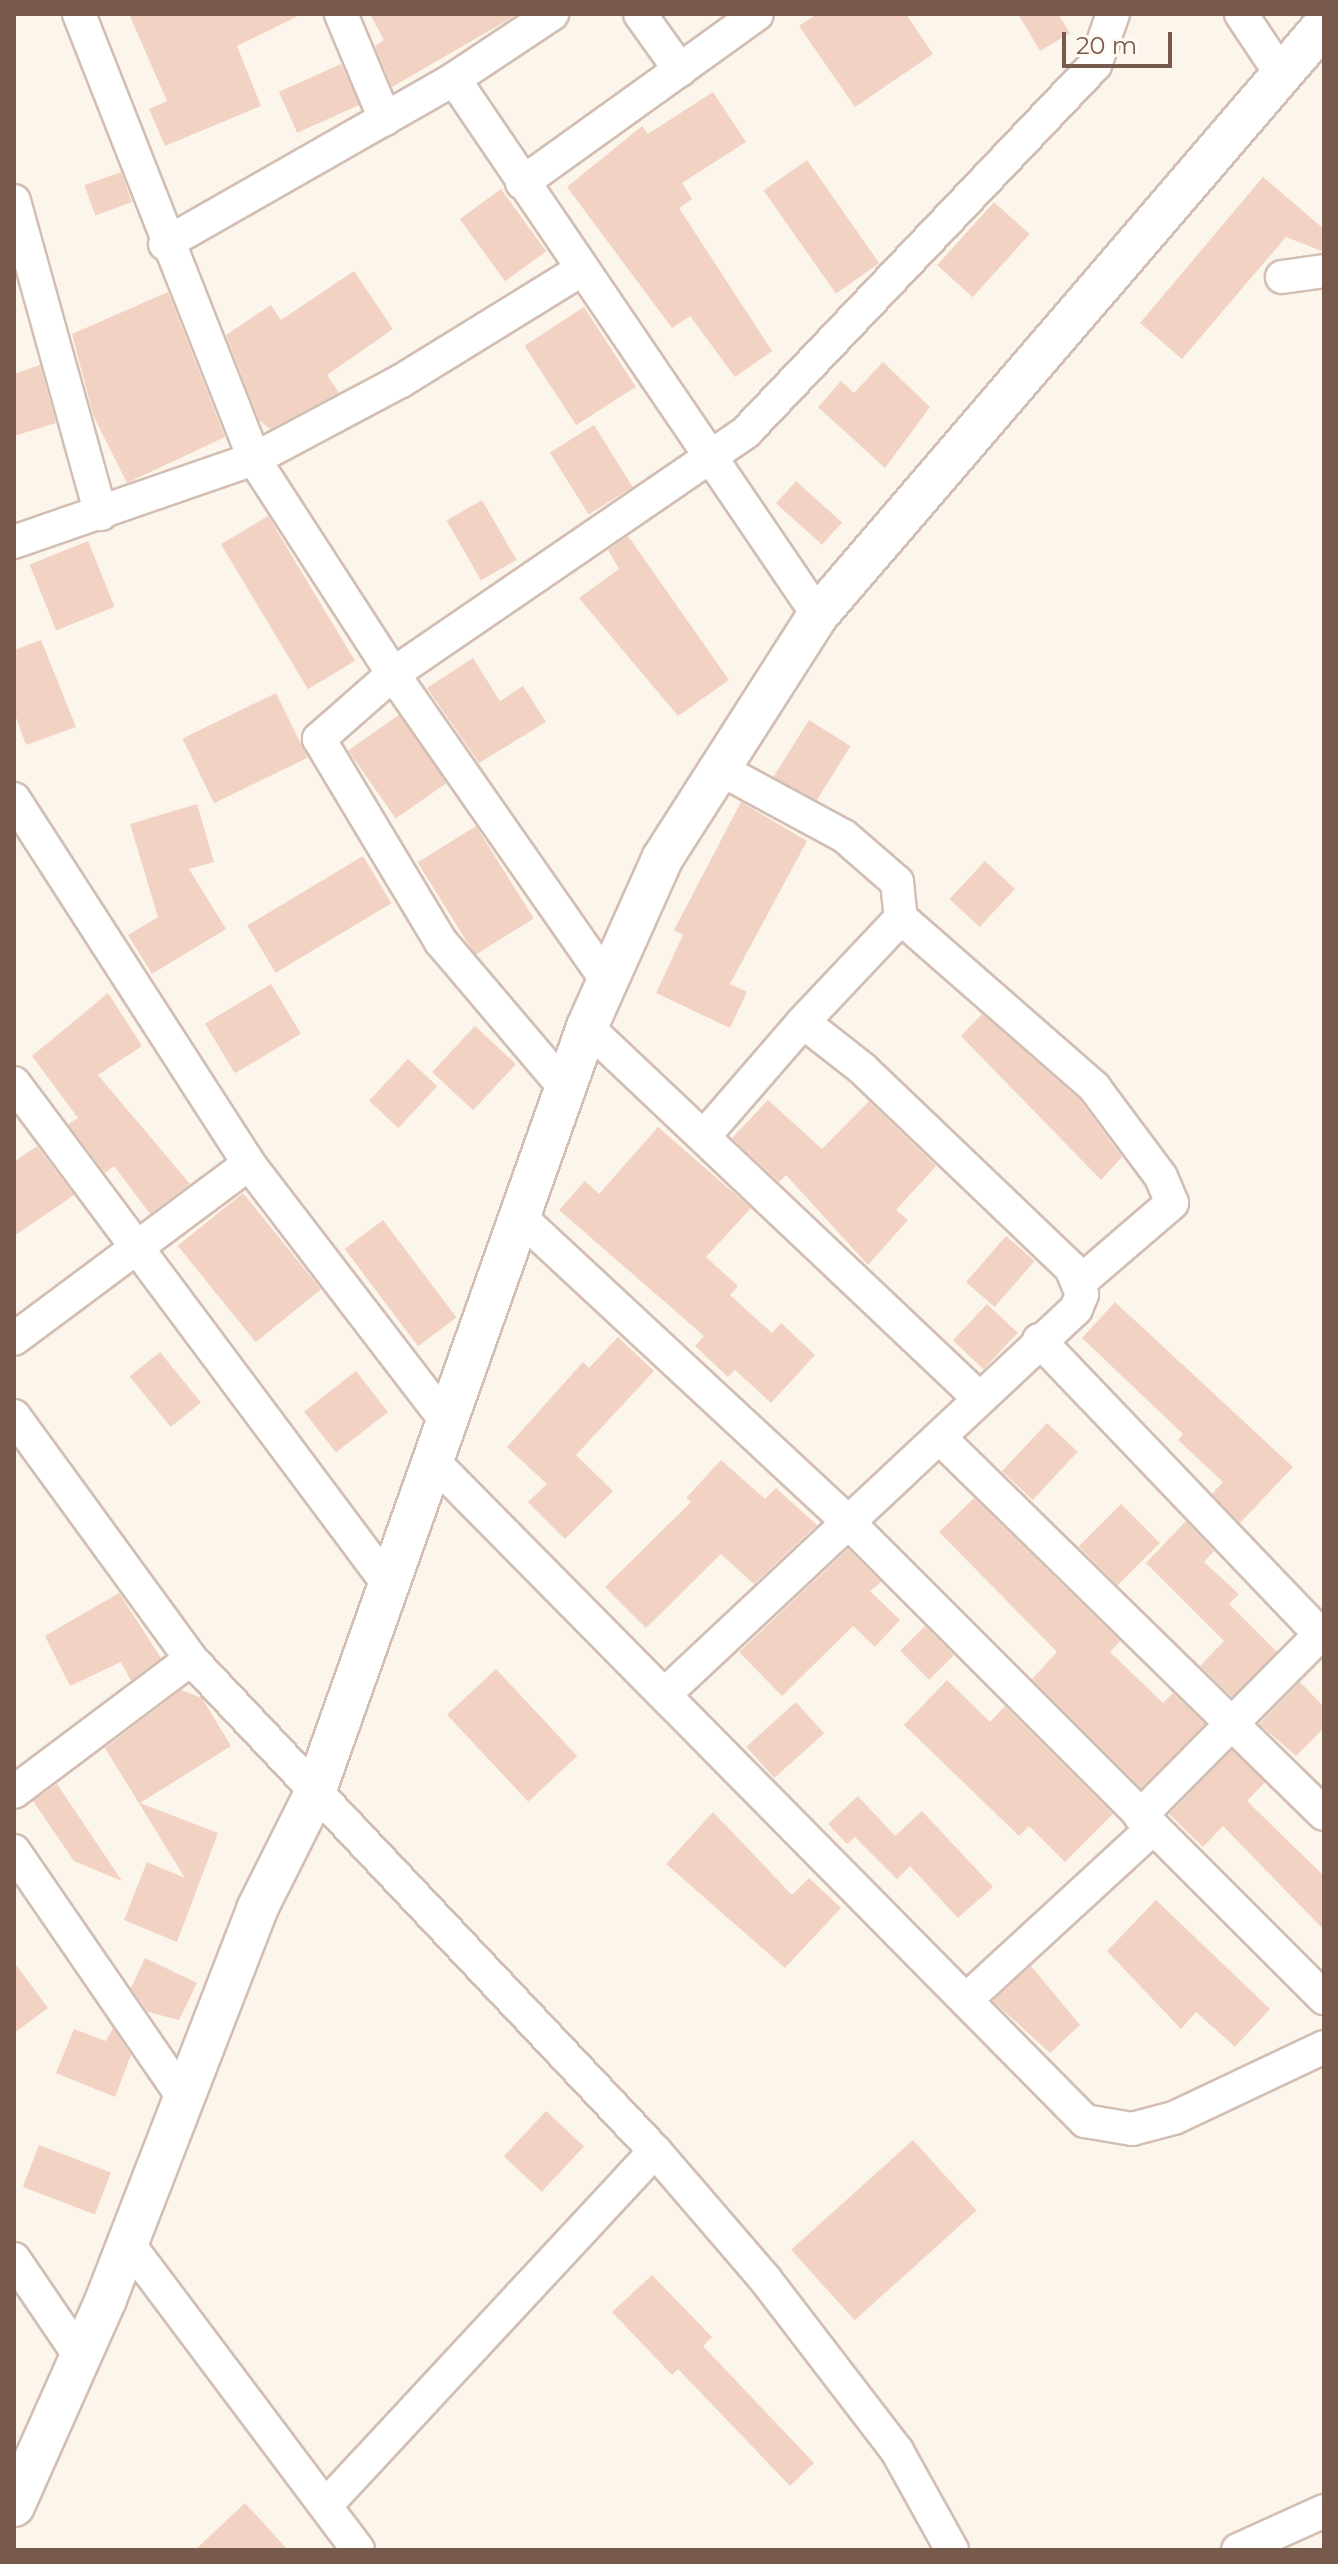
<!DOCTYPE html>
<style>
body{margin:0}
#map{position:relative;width:1338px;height:2564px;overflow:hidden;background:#fcf5eb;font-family:Montserrat,sans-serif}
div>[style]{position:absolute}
.building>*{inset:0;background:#f2d3c3;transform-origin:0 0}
.roads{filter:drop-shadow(2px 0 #d2beb3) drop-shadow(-2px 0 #d2beb3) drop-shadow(0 2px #d2beb3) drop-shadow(0 -2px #d2beb3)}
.minor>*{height:32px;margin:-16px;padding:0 16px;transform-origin:16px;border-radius:16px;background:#fff}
.tertiary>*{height:40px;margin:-20px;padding:0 20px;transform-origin:20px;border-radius:20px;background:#fff}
span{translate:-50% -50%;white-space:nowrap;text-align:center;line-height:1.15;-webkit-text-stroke:8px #fff9f2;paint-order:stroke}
.frame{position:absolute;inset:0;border:16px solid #785a4d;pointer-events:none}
.scale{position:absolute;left:1062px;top:32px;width:110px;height:36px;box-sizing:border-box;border:4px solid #785a4d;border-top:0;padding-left:10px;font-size:24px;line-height:28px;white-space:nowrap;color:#785a4d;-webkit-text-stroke:6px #fff9f2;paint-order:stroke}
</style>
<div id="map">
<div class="building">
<i style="clip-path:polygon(129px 14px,302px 14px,237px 46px,261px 106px,165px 146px,149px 109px,167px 101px)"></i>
<i style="clip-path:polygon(370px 14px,518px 14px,392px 87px,375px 46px,384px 40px)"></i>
<i style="clip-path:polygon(817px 14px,906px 14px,933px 54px,855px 107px,799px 26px)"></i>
<i style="clip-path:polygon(1018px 14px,1058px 14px,1070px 33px,1040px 51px)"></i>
<i style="left:341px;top:64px;width:45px;height:68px;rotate:66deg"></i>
<i style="clip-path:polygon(713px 92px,746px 142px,682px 183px,692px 199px,679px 208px,772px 351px,735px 377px,690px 316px,672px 328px,567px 187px,642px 126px,648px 134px)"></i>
<i style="left:807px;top:160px;width:126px;height:53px;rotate:55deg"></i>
<i style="left:121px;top:172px;width:32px;height:39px;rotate:70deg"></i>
<i style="clip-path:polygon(1263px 177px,1324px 229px,1324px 252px,1286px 237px,1182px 359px,1140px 323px)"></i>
<i style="left:501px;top:189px;width:77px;height:51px;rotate:54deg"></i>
<i style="left:994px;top:202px;width:48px;height:85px;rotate:42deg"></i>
<i style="clip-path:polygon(354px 271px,393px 329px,327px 375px,339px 393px,270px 429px,259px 420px,226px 335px,271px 305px,281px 320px)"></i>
<i style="clip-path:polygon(168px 292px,225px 437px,127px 483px,93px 415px,72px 334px)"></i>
<i style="left:584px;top:307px;width:95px;height:71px;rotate:57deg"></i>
<i style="clip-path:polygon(883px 362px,930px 407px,885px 468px,818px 407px,841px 381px,854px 393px)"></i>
<i style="clip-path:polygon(40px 365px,56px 423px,14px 436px,14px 374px)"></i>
<i style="left:594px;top:425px;width:73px;height:52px;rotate:58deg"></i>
<i style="left:796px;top:481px;width:62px;height:30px;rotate:42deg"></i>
<i style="left:482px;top:500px;width:69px;height:41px;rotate:60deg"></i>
<i style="left:268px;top:516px;width:169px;height:55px;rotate:59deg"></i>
<i style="clip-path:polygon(628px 536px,729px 680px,678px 716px,579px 598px,619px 569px,608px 550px)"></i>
<i style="left:88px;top:541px;width:71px;height:63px;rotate:68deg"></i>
<i style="clip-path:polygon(41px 640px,76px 727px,26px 745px,14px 712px,14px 650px)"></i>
<i style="clip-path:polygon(473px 658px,500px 701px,523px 686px,546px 722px,479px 763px,427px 688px)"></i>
<i style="left:276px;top:693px;width:72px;height:104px;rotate:64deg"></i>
<i style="left:399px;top:715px;width:83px;height:62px;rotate:55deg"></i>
<i style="left:809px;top:720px;width:49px;height:67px;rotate:32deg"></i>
<i style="clip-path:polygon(741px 802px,807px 841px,730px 984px,747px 992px,730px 1028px,656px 993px,683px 935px,674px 930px)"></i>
<i style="clip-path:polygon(197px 804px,214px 862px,189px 869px,226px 929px,152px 974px,128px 935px,158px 917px,130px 824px)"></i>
<i style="left:476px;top:826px;width:109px;height:69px;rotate:58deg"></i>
<i style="left:363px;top:856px;width:55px;height:135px;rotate:59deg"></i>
<i style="left:985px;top:861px;width:41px;height:52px;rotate:43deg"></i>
<i style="left:271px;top:984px;width:58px;height:77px;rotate:59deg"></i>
<i style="clip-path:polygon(108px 993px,142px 1046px,98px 1075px,190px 1184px,150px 1214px,114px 1166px,105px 1173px,68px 1124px,78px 1118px,32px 1056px)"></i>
<i style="clip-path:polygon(982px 1014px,1080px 1100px,1122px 1157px,1101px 1180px,961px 1036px)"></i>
<i style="left:475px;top:1026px;width:56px;height:63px;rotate:43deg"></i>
<i style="left:408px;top:1059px;width:40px;height:57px;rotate:43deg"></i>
<i style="clip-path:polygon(768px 1100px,822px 1149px,869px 1101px,936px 1166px,896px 1210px,908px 1220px,868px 1265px,786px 1175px,779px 1182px,732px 1138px)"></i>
<i style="clip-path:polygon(658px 1127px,751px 1208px,706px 1257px,738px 1286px,730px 1295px,772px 1333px,781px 1323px,815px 1355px,771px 1403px,735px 1370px,728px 1377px,695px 1346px,704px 1336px,559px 1210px,585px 1181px,599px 1194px)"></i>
<i style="clip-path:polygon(37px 1146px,74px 1195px,14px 1236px,14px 1162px)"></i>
<i style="left:243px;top:1193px;width:124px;height:84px;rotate:51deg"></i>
<i style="left:383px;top:1220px;width:122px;height:48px;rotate:53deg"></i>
<i style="left:1006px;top:1236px;width:38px;height:61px;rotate:41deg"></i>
<i style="clip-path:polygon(1115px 1302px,1293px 1467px,1240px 1523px,1212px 1494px,1223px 1482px,1178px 1440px,1183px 1434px,1082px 1338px)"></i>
<i style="left:987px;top:1304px;width:42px;height:50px;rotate:43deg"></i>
<i style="clip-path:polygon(618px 1337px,654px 1371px,576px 1455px,613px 1491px,565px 1539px,528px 1502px,547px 1484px,507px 1447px,583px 1362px,589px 1368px)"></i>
<i style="left:160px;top:1352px;width:65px;height:39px;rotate:51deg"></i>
<i style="left:356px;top:1371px;width:52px;height:66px;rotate:52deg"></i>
<i style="left:1047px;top:1423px;width:42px;height:66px;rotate:43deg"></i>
<i style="clip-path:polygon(721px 1460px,765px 1499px,776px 1488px,817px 1525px,754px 1584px,721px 1554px,646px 1628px,605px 1587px,691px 1502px,686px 1498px)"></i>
<i style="clip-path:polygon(974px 1498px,1120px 1641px,1110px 1652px,1163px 1703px,1173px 1693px,1205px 1724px,1141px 1788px,1032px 1679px,1057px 1652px,939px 1532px)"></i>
<i style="left:1121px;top:1504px;width:55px;height:60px;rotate:45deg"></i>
<i style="clip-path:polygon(1186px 1521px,1214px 1551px,1204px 1562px,1239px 1594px,1229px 1604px,1277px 1652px,1232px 1697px,1200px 1666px,1224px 1641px,1146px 1563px)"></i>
<i style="clip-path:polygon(848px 1549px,881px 1582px,870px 1591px,900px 1620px,875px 1647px,853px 1626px,782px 1696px,739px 1652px)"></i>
<i style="clip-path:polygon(119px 1593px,161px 1658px,131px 1681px,121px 1662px,70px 1686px,45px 1636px)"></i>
<i style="left:925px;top:1626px;width:41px;height:35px;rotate:45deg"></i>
<i style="left:496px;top:1669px;width:119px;height:67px;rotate:47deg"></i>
<i style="clip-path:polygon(947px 1680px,990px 1722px,1005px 1706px,1113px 1814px,1065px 1862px,1029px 1826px,1019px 1836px,904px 1725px)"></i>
<i style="clip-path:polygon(1300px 1682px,1324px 1707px,1324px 1728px,1296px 1756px,1259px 1724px)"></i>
<i style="clip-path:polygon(181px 1690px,202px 1698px,231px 1746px,140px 1803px,218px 1833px,177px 1942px,124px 1920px,147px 1862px,185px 1878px,105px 1748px)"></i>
<i style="left:796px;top:1702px;width:42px;height:67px;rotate:48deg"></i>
<i style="clip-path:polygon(1232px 1750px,1265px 1782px,1247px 1801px,1324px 1876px,1324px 1930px,1223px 1826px,1203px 1847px,1169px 1814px)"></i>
<i style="clip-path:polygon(57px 1784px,122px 1881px,74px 1861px,33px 1801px)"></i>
<i style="clip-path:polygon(858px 1796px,895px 1836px,922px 1811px,993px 1887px,958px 1918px,910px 1866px,897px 1879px,855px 1837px,847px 1844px,828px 1824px)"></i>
<i style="clip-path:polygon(713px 1812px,792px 1895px,809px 1878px,841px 1908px,785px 1968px,666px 1864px)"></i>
<i style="clip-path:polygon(1156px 1900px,1270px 2009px,1235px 2047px,1196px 2012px,1181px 2029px,1107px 1951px)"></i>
<i style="clip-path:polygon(145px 1958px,197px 1983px,179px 2020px,148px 2012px,131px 1988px)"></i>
<i style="clip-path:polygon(14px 1962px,48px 2008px,14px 2033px)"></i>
<i style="clip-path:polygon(1031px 1966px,1080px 2025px,1050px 2053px,993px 2001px)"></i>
<i style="clip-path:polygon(113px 2028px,131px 2055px,115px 2097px,56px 2073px,74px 2029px,106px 2041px)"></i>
<i style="left:546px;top:2111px;width:52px;height:62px;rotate:43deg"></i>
<i style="left:913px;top:2140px;width:95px;height:164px;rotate:48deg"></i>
<i style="left:39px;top:2145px;width:77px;height:45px;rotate:21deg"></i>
<i style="clip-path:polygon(652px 2275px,712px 2337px,703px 2346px,814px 2463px,790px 2486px,678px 2369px,672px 2375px,612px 2312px)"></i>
<i style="clip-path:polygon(245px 2503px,288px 2550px,195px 2550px)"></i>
</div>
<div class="roads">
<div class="minor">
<i style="left:79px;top:14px;width:478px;rotate:68.5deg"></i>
<i style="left:254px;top:459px;width:256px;rotate:57.1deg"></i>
<i style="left:393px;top:674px;width:372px;rotate:55.1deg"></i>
<i style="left:341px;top:14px;width:114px;rotate:67.3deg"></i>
<i style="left:640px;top:14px;width:69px;rotate:54.5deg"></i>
<i style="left:1241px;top:14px;width:72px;rotate:56.3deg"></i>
<i style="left:454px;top:79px;width:648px;rotate:55.82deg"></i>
<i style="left:522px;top:183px;width:289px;rotate:-35.7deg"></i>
<i style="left:14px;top:201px;width:325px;rotate:74.5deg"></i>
<i style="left:165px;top:244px;width:333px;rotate:-29.7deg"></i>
<i style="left:454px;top:79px;width:118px;rotate:-33.6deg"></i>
<i style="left:1282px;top:277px;width:42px;rotate:-8.1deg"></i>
<i style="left:14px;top:542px;width:254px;rotate:-19.1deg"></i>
<i style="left:254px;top:459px;width:166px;rotate:-28deg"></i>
<i style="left:401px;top:381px;width:209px;rotate:-31.7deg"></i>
<i style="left:718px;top:768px;width:143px;rotate:28.4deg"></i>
<i style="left:844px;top:836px;width:70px;rotate:41deg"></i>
<i style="left:897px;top:882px;width:36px;rotate:84deg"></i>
<i style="left:901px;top:918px;width:143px;rotate:133.3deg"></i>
<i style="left:14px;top:799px;width:434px;rotate:57.2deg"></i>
<i style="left:249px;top:1164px;width:324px;rotate:52.5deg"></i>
<i style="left:901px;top:918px;width:257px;rotate:41.2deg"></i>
<i style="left:1094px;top:1087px;width:112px;rotate:53.3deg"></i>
<i style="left:1161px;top:1177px;width:28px;rotate:67deg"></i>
<i style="left:1172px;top:1203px;width:123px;rotate:139.3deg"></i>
<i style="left:587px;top:1027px;width:538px;rotate:43.42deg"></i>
<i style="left:14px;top:1083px;width:622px;rotate:53.24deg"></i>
<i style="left:565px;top:1088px;width:192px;rotate:-130.3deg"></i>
<i style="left:441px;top:942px;width:237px;rotate:-121deg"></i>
<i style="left:319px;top:739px;width:98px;rotate:-41.3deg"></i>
<i style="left:393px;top:674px;width:428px;rotate:-34.4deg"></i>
<i style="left:746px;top:432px;width:506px;rotate:-46.44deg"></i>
<i style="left:1095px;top:65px;width:54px;rotate:-70.6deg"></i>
<i style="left:521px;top:1218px;width:448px;rotate:42.9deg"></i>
<i style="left:849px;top:1523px;width:672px;rotate:45deg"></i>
<i style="left:14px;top:1339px;width:293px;rotate:-36.7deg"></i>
<i style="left:1039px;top:1340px;width:412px;rotate:46.3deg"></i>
<i style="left:14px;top:1416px;width:301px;rotate:53.9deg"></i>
<i style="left:191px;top:1659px;width:676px;rotate:46.68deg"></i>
<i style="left:655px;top:2151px;width:169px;rotate:49.3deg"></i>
<i style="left:765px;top:2279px;width:217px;rotate:52.5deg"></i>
<i style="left:897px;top:2451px;width:113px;rotate:60.9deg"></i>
<i style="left:940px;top:1438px;width:537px;rotate:44.4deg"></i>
<i style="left:431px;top:1459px;width:931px;rotate:45.35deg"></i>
<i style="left:1085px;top:2121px;width:48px;rotate:9.7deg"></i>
<i style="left:1132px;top:2129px;width:43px;rotate:-14.7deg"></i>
<i style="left:1174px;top:2118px;width:166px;rotate:-25.3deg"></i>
<i style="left:665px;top:1694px;width:563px;rotate:-43.13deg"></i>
<i style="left:1076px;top:1309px;width:16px;rotate:-68deg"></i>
<i style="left:1082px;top:1294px;width:28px;rotate:-113deg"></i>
<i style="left:1071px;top:1268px;width:288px;rotate:-136.3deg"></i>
<i style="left:863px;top:1069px;width:76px;rotate:-141.9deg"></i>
<i style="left:803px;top:1022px;width:150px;rotate:130.9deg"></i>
<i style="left:14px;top:1792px;width:221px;rotate:-36.9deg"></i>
<i style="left:1140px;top:1816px;width:257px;rotate:-45.2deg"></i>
<i style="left:14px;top:1851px;width:300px;rotate:55.5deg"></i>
<i style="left:966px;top:2000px;width:251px;rotate:-42.6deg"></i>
<i style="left:127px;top:2242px;width:385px;rotate:53.1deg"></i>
<i style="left:14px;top:2259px;width:117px;rotate:55.8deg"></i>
<i style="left:327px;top:2504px;width:482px;rotate:-47.1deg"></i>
<i style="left:1238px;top:2550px;width:94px;rotate:-24.4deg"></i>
</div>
<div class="tertiary">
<i style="left:14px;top:2506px;width:227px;rotate:-66deg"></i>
<i style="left:106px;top:2299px;width:418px;rotate:-68.8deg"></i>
<i style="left:257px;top:1909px;width:127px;rotate:-63.4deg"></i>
<i style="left:314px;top:1795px;width:815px;rotate:-70.43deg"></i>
<i style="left:587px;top:1027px;width:184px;rotate:-65.9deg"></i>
<i style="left:662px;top:859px;width:290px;rotate:-57.4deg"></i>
<i style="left:818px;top:615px;width:777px;rotate:-49.38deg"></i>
</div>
</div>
<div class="frame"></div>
<div class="scale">20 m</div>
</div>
